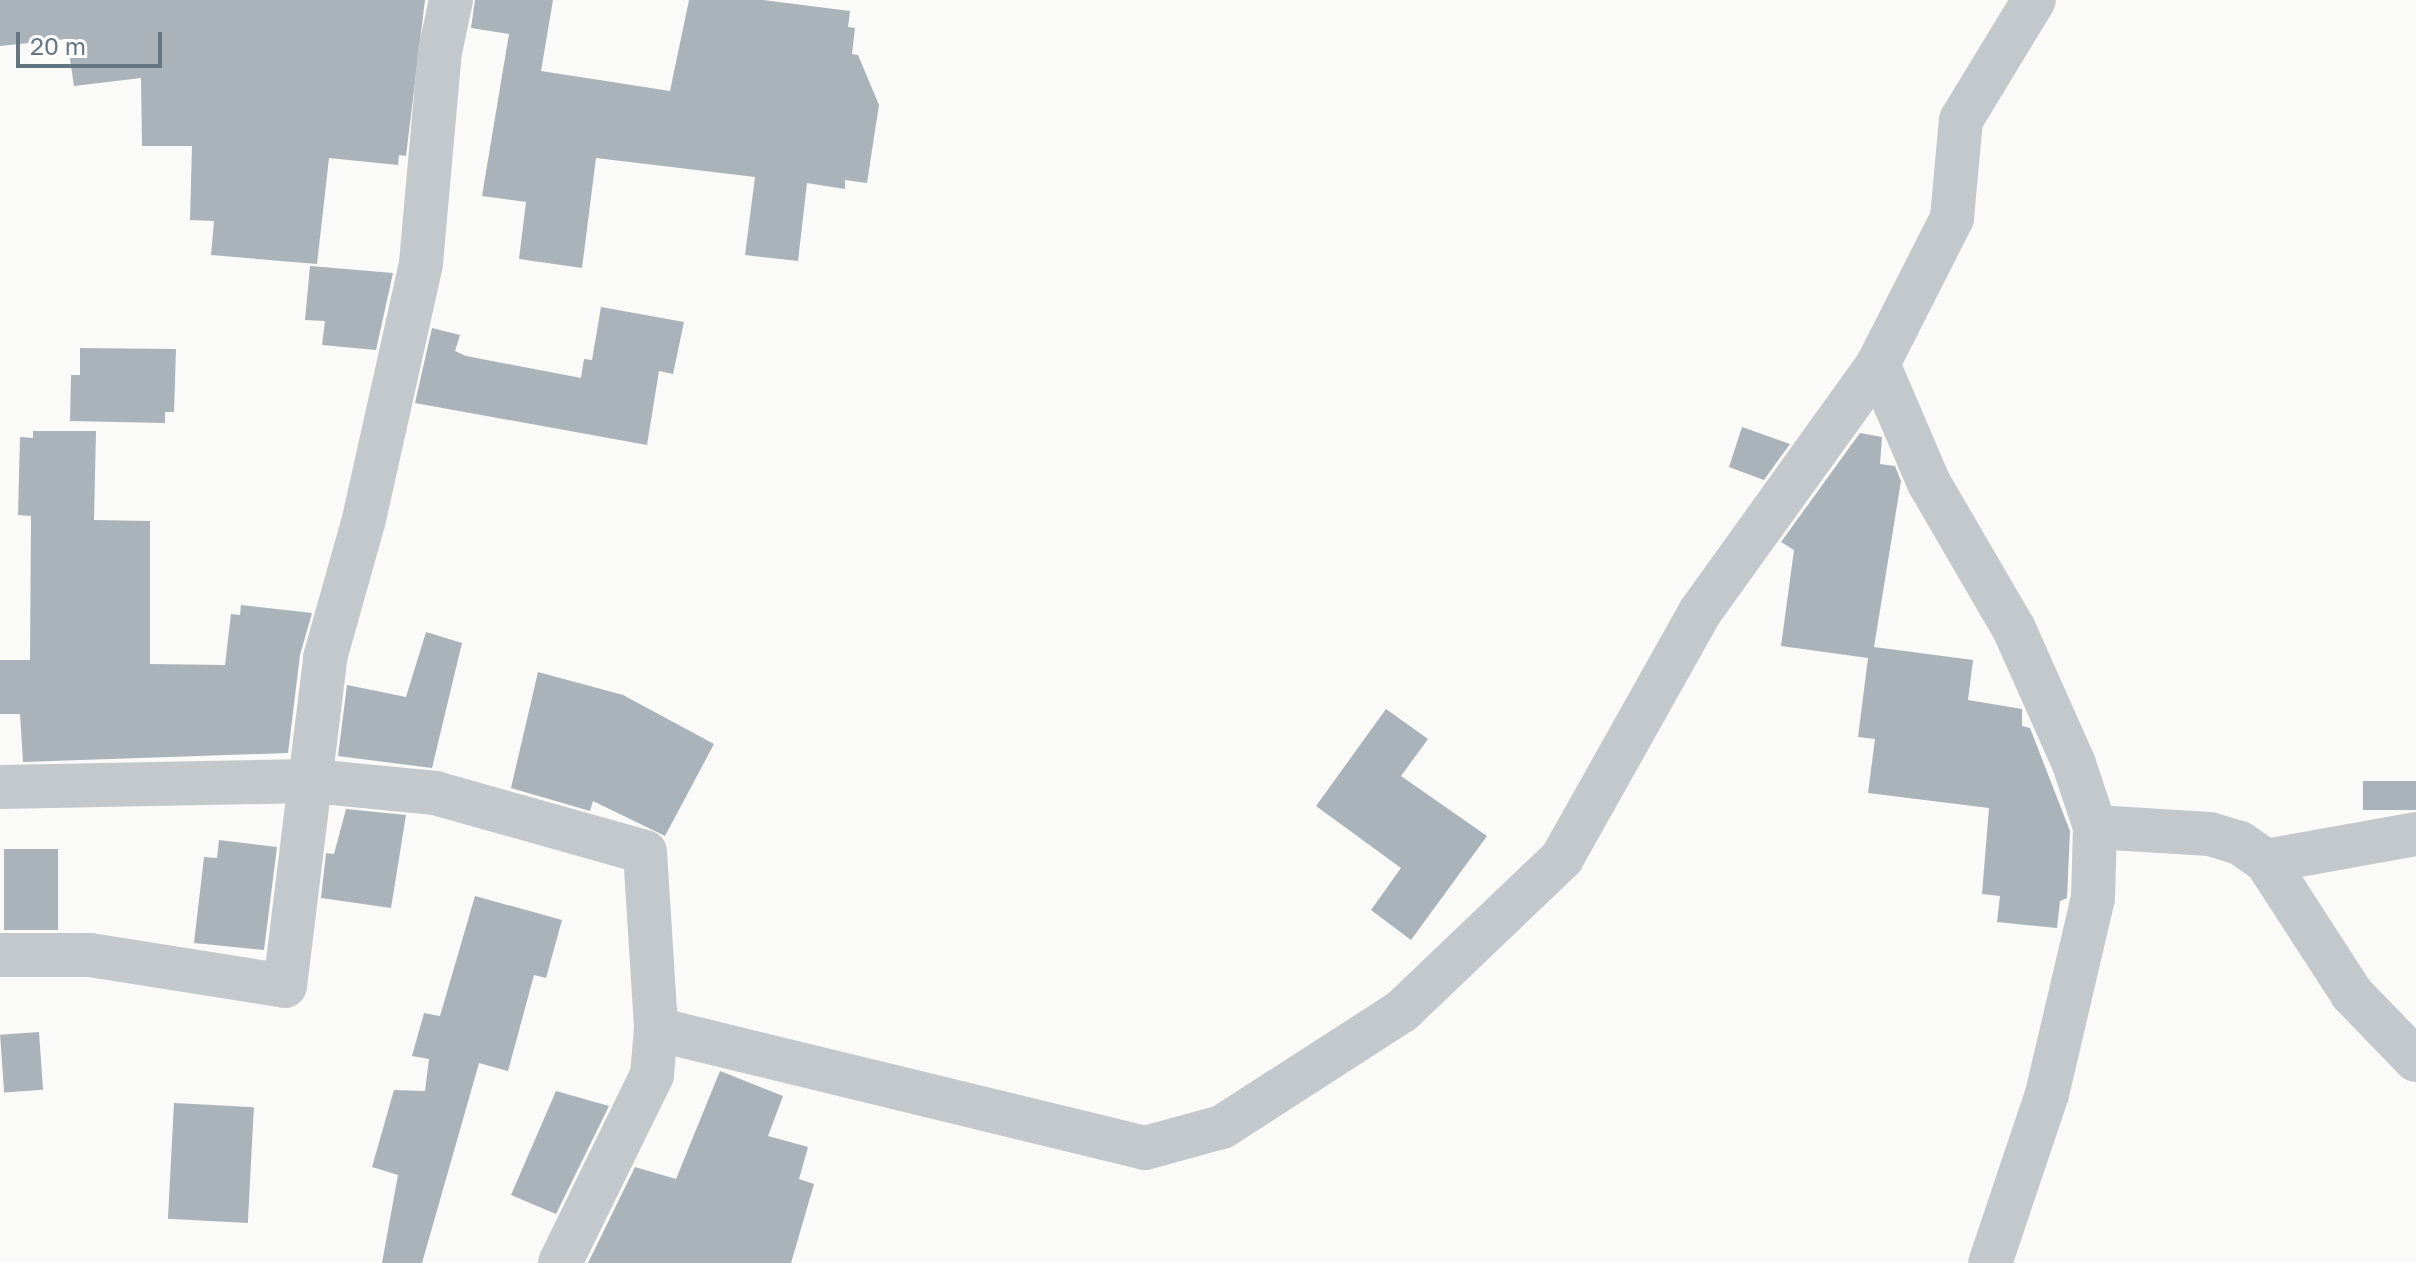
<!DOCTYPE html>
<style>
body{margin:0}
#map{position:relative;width:2416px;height:1263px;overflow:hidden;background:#fafaf8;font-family:"Golos Text",sans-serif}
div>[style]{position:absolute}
.building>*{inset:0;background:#aab3b9;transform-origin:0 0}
.minor>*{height:44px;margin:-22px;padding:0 22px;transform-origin:22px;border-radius:22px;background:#c3c8cc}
span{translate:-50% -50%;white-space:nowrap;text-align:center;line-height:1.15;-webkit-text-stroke:8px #fff;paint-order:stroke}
.scale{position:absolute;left:16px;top:32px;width:146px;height:36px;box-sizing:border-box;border:4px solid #657683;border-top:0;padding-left:10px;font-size:24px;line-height:28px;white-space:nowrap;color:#657683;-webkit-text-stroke:6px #fff;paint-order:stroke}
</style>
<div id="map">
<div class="building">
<i style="clip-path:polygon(0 0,425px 0,406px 156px,399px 155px,398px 165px,329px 158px,317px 264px,211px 255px,214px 221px,190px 220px,192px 146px,142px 146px,141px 78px,74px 86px,67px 39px,0 46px)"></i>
<i style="clip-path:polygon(475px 0,553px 0,541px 71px,670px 91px,689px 0,763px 0,850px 11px,848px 27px,855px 28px,852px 54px,858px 55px,879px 105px,867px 183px,845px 180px,845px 189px,807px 183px,798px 261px,745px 255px,755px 177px,596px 158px,582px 268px,519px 259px,526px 202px,482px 196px,509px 34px,471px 28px)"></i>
<i style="clip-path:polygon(310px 266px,393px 273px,376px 350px,322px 345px,325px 321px,305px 320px)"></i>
<i style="clip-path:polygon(601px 307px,684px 322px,673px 374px,659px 371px,647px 445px,415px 403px,432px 328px,460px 335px,455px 351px,466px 356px,581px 378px,584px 359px,592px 360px)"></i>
<i style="clip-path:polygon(80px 348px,176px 349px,174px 412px,165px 412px,165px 423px,70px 421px,71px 375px,80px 375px)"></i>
<i style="clip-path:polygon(1742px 427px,1790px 444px,1764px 480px,1729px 467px)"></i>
<i style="clip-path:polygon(33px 431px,96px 431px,94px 520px,150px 521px,150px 664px,225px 665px,231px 614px,240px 615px,241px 605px,312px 613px,300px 655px,288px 753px,23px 762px,20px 714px,0 714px,0 660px,30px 660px,31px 516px,18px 515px,20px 437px,33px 438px)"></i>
<i style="clip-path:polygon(1860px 433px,1882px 437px,1880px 464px,1895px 466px,1901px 481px,1874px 647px,1973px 660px,1968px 700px,2022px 709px,2022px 726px,2030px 728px,2070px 831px,2067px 898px,2060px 901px,2057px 928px,1997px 922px,2000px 896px,1982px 894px,1989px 808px,1868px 793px,1875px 739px,1858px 737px,1868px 658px,1781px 646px,1794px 550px,1781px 542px)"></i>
<i style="clip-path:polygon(426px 632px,462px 643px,432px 768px,338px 756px,347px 685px,406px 697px)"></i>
<i style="clip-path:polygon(538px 672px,623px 695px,714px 744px,665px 836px,593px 801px,590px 811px,511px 788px)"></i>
<i style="clip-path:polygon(1386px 709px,1428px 739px,1401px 776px,1487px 836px,1411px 940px,1371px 910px,1401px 868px,1316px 806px)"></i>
<i style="left:2416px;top:781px;width:29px;height:53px;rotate:90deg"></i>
<i style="clip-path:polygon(346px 809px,406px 815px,391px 908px,321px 898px,326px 853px,334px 854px)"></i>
<i style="clip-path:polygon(219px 840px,277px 847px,264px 950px,194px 943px,204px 857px,217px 858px)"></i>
<i style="left:4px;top:849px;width:54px;height:81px"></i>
<i style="clip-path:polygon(475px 896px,562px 920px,546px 978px,534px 975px,508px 1071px,479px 1063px,422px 1263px,382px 1263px,398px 1175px,372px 1167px,394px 1090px,425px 1091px,429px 1059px,412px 1056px,424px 1013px,440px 1016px)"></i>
<i style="left:39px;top:1032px;width:58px;height:39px;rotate:86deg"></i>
<i style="clip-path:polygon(720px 1071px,783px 1096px,768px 1136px,808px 1147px,799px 1179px,814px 1184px,791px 1263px,588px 1263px,635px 1167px,676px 1179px)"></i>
<i style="clip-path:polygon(556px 1091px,609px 1106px,556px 1214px,511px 1195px)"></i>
<i style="left:174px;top:1103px;width:80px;height:116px;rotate:3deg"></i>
</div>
<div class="minor">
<i style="left:1878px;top:364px;width:129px;rotate:66.8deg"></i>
<i style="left:1929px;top:483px;width:169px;rotate:59.8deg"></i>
<i style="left:2014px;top:629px;width:148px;rotate:66deg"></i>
<i style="left:2074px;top:764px;width:66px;rotate:71.6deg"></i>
<i style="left:2095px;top:827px;width:71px;rotate:91.6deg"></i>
<i style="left:2093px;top:898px;width:201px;rotate:103.2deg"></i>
<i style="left:2047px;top:1094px;width:178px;rotate:108.6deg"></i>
<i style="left:0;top:787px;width:313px;rotate:-1.1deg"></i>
<i style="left:313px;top:781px;width:123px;rotate:5.6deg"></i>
<i style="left:435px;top:793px;width:218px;rotate:15.7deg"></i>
<i style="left:645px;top:852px;width:177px;rotate:86.4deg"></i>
<i style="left:656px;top:1029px;width:46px;rotate:95deg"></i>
<i style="left:652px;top:1075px;width:209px;rotate:116.1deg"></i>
<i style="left:2095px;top:827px;width:115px;rotate:3.5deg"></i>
<i style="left:2210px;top:834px;width:31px;rotate:17deg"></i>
<i style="left:2240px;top:843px;width:32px;rotate:35deg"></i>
<i style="left:2266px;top:861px;width:158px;rotate:57.1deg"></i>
<i style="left:2352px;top:994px;width:92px;rotate:45.9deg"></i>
<i style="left:2266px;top:861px;width:152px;rotate:-10.2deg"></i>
<i style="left:0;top:955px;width:90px"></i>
<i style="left:90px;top:955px;width:197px;rotate:9deg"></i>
<i style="left:285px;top:986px;width:330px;rotate:-83deg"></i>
<i style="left:325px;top:658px;width:144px;rotate:-74.3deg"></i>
<i style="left:364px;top:519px;width:262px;rotate:-77.4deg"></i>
<i style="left:421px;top:263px;width:212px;rotate:-84.9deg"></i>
<i style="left:440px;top:52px;width:53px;rotate:-78.1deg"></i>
<i style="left:656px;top:1029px;width:503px;rotate:13.68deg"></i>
<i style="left:1145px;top:1148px;width:80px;rotate:-15.3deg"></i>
<i style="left:1222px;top:1127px;width:214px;rotate:-32.8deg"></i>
<i style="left:1402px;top:1011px;width:221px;rotate:-43.7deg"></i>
<i style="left:1562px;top:858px;width:282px;rotate:-60.7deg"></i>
<i style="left:1700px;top:612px;width:305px;rotate:-54.3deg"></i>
<i style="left:1878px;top:364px;width:164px;rotate:-63.1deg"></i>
<i style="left:1952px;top:218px;width:98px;rotate:-84.8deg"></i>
<i style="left:1961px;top:120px;width:140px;rotate:-58.7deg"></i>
</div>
<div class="scale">20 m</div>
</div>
